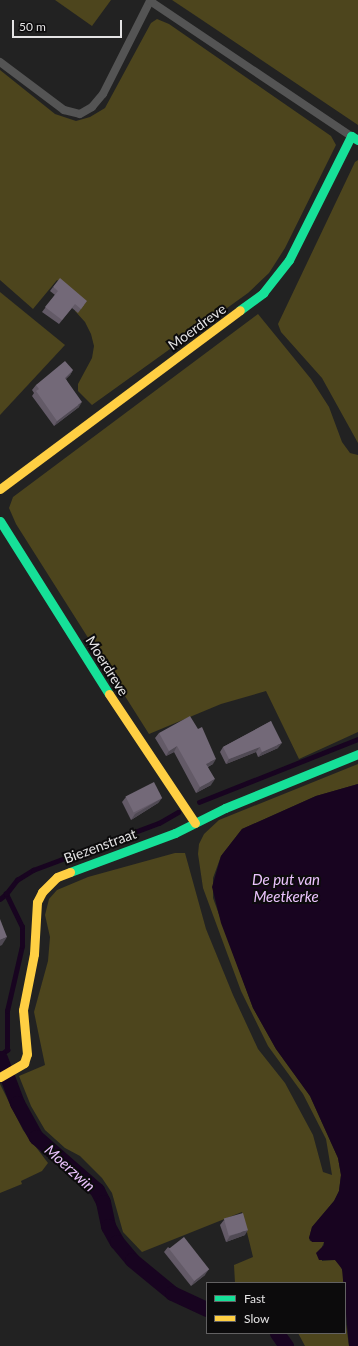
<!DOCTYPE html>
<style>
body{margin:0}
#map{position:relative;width:358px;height:1346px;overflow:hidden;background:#222;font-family:Lato,sans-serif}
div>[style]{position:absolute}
.green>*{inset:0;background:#4d451d}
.water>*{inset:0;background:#180420}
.stream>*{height:4.5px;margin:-2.25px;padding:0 2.25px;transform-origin:2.25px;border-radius:2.25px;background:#180420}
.canal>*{height:15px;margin:-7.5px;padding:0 7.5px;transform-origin:7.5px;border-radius:7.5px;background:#180420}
.lane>*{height:8px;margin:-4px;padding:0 4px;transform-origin:4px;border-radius:4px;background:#545454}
.fast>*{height:9px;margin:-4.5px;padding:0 4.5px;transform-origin:4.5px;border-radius:4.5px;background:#16e098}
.slow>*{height:9px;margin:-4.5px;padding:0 4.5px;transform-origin:4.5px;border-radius:4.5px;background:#ffcf43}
.wall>*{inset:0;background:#635a67}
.shaded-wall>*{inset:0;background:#504a54}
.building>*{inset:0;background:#736978;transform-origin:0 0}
span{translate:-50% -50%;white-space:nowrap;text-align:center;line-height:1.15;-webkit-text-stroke:4px #0c0b0c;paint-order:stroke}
.street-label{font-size:14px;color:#e4e3e4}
.water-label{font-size:15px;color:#ebc3fd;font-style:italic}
.legend{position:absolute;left:206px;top:1282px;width:140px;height:52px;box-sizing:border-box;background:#0c0b0c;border:1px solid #626162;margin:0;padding:5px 7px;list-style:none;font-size:12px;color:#e4e3e4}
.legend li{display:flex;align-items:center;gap:8px;height:20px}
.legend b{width:20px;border:1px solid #626162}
.scale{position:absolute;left:12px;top:20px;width:110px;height:18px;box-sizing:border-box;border:2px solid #e4e3e4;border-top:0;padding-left:5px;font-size:12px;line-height:14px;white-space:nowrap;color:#e4e3e4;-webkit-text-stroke:3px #0c0b0c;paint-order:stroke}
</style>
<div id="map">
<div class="green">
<i style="clip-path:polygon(55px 0,111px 0,92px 26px)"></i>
<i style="clip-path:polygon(172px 0,358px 0,358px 125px,202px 20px)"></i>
<i style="clip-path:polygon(157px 19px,169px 24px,331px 136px,336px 145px,285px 248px,269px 273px,248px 293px,92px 405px,78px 391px,78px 384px,92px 358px,94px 346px,91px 334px,85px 322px,75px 311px,82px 299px,57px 280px,33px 309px,0 280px,0 70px,55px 114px,76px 121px,90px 117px,105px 108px,151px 23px)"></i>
<i style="clip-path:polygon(358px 160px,358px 443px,322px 378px,281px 332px,278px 324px,355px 162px)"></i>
<i style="clip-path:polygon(0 292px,65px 345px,0 415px)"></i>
<i style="clip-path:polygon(258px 314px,311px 379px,329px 407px,342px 442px,350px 453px,358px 455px,358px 732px,299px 759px,266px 691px,221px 704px,149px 734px,16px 524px,9px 508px,13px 497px)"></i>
<i style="clip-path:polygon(358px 764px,358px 784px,316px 796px,242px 829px,221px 856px,213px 878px,213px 898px,253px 1008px,276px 1049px,310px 1096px,338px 1158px,341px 1175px,339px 1191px,334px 1201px,312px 1227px,309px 1238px,310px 1241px,324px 1242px,322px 1247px,322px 1261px,335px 1260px,339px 1263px,344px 1274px,344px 1283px,235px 1283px,234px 1265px,253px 1257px,242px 1212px,142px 1252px,123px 1232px,112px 1193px,102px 1178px,80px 1156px,65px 1148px,45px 1130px,31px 1106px,19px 1076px,45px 1065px,34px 1012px,48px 961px,50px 937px,45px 915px,49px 899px,57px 890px,88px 877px,175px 853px,185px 853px,206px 929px,233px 995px,258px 1049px,285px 1083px,313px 1135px,323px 1172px,332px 1175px,326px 1139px,303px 1094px,268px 1046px,241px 991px,203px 888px,198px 854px,199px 844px,204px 834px,219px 820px)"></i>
<i style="clip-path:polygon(0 1084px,23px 1130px,48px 1163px,42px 1171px,21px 1181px,22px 1184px,0 1193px)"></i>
<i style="clip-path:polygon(345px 1317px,349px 1346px,305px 1346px,298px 1333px,345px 1333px)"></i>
</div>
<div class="water">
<i style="clip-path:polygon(358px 784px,358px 1346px,349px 1346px,342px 1269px,335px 1260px,319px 1260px,316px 1253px,324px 1245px,324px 1242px,312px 1242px,309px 1238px,312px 1227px,334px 1201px,339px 1191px,341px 1175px,338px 1158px,310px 1096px,276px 1049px,253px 1008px,221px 923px,212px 887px,221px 856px,242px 829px,316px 796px)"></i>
</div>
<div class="stream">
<i style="left:199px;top:802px;width:171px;rotate:-21.6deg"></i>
<i style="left:0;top:899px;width:8px;rotate:-40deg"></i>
<i style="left:0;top:1055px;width:9px;rotate:-36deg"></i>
<i style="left:7px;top:1050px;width:39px;rotate:-90deg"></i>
<i style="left:7px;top:1011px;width:67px;rotate:-77deg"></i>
<i style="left:22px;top:946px;width:19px;rotate:-90deg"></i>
<i style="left:22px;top:927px;width:37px;rotate:-116deg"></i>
<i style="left:6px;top:894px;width:18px;rotate:-52deg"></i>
<i style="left:17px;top:880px;width:19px;rotate:-32deg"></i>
<i style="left:33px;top:870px;width:134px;rotate:-20.5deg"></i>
<i style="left:159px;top:823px;width:22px;rotate:-30deg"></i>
</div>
<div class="canal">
<i style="left:0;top:1058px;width:48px;rotate:69.3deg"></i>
<i style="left:17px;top:1103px;width:39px;rotate:61deg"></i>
<i style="left:36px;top:1137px;width:81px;rotate:41deg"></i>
<i style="left:97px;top:1190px;width:13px;rotate:63deg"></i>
<i style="left:103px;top:1202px;width:25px;rotate:78deg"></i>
<i style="left:108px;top:1226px;width:18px;rotate:61deg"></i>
<i style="left:117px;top:1242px;width:23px;rotate:50deg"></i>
<i style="left:132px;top:1260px;width:52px;rotate:39.5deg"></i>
<i style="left:172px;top:1293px;width:38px;rotate:25deg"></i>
<i style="left:277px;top:1333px;width:16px;rotate:55deg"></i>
</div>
<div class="lane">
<i style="left:0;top:62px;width:80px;rotate:36.9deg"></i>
<i style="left:64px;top:110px;width:16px;rotate:14deg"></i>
<i style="left:80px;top:114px;width:14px;rotate:-30deg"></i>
<i style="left:92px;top:107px;width:17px;rotate:-50deg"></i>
<i style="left:103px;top:94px;width:104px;rotate:-63.2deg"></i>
<i style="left:150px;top:1px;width:242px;rotate:33.9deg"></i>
</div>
<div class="fast">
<i style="left:240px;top:310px;width:29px;rotate:-36deg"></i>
<i style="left:263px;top:293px;width:42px;rotate:-51.8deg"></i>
<i style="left:289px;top:260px;width:139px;rotate:-63.4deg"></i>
<i style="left:351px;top:136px;width:8px;rotate:30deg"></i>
<i style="left:0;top:521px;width:204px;rotate:57.8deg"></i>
<i style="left:70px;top:872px;width:112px;rotate:-20.4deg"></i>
<i style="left:175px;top:833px;width:56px;rotate:-26.6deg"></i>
<i style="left:225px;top:808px;width:144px;rotate:-22.1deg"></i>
</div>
<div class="slow">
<i style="left:0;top:489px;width:299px;rotate:-36.7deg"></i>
<i style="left:109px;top:694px;width:155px;rotate:56.3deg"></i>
<i style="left:0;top:1077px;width:28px;rotate:-30deg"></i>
<i style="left:24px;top:1063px;width:9px;rotate:-72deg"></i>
<i style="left:27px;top:1054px;width:44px;rotate:-95.2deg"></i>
<i style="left:23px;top:1010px;width:57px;rotate:-78.9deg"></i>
<i style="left:34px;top:954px;width:52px;rotate:-86.7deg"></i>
<i style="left:37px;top:902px;width:11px;rotate:-63deg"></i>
<i style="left:42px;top:892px;width:21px;rotate:-45deg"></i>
<i style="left:57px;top:877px;width:14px;rotate:-21deg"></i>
</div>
<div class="wall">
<i style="clip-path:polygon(53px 287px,84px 305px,78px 313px,72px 308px,59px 324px,42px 312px,55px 295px,50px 291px)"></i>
<i style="clip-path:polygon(73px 370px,70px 375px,66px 379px,79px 407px,54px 426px,32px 396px,34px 393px,32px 390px,36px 385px)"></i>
<i style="clip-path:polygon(271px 721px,278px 748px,258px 757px,256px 752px,226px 764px,220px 752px,223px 747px)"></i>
<i style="clip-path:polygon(159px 733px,213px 764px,208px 767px,211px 785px,196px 793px,174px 752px,166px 756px,155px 738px)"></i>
<i style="clip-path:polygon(126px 797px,162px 798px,158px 803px,131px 820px,122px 802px)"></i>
<i style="clip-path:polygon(224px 1220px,245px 1235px,226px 1242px,220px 1225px)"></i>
<i style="clip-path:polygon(168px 1247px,205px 1275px,191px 1286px,164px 1252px)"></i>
</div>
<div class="shaded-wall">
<i style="clip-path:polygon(73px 370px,70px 375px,61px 383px,65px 378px)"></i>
<i style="clip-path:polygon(82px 402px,79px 407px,54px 426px,57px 421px)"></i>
<i style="clip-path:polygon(282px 743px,278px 748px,258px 757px,262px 752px)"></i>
<i style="clip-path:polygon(177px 746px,174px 752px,166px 756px,169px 751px)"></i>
<i style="clip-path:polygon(260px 747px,256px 752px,226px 764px,229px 759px)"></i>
<i style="clip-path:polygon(216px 759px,213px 764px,202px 769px,206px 764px)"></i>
<i style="clip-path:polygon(215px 779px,211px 785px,196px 793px,200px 787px)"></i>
<i style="clip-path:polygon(162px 798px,158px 803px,131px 820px,135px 814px)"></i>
<i style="clip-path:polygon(7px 937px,2px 945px,0 946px,0 940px)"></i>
<i style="clip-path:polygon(248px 1230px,245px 1235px,226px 1242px,230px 1236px)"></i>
<i style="clip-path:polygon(209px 1269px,205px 1275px,191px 1286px,195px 1280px)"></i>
</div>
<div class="building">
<i style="clip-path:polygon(60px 278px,87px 301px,81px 309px,75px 304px,62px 320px,45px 307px,58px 291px,53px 287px)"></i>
<i style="clip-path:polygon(65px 361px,73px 370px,65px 378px,82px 402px,57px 421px,36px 391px,39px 389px,36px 385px)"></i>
<i style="clip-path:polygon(190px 716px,198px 729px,202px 727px,216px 759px,206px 764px,215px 779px,200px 787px,177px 746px,169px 751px,159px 733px)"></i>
<i style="clip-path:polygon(271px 721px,282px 743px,262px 752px,260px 747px,229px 759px,223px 747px)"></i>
<i style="left:154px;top:782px;width:18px;height:32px;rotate:63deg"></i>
<i style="clip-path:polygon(0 919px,7px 937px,0 940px)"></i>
<i style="left:243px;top:1213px;width:18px;height:20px;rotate:74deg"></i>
<i style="left:184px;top:1237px;width:41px;height:19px;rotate:52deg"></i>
</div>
<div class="street-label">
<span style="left:197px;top:327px;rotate:-36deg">Moerdreve</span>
<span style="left:107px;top:666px;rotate:58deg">Moerdreve</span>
<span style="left:100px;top:846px;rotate:-20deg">Biezenstraat</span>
</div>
<div class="water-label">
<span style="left:286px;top:888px">De put van<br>Meetkerke</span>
<span style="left:70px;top:1168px;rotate:42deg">Moerzwin</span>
</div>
<ul class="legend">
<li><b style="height:5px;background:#16e098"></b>Fast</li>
<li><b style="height:5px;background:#ffcf43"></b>Slow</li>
</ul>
<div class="scale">50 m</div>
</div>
